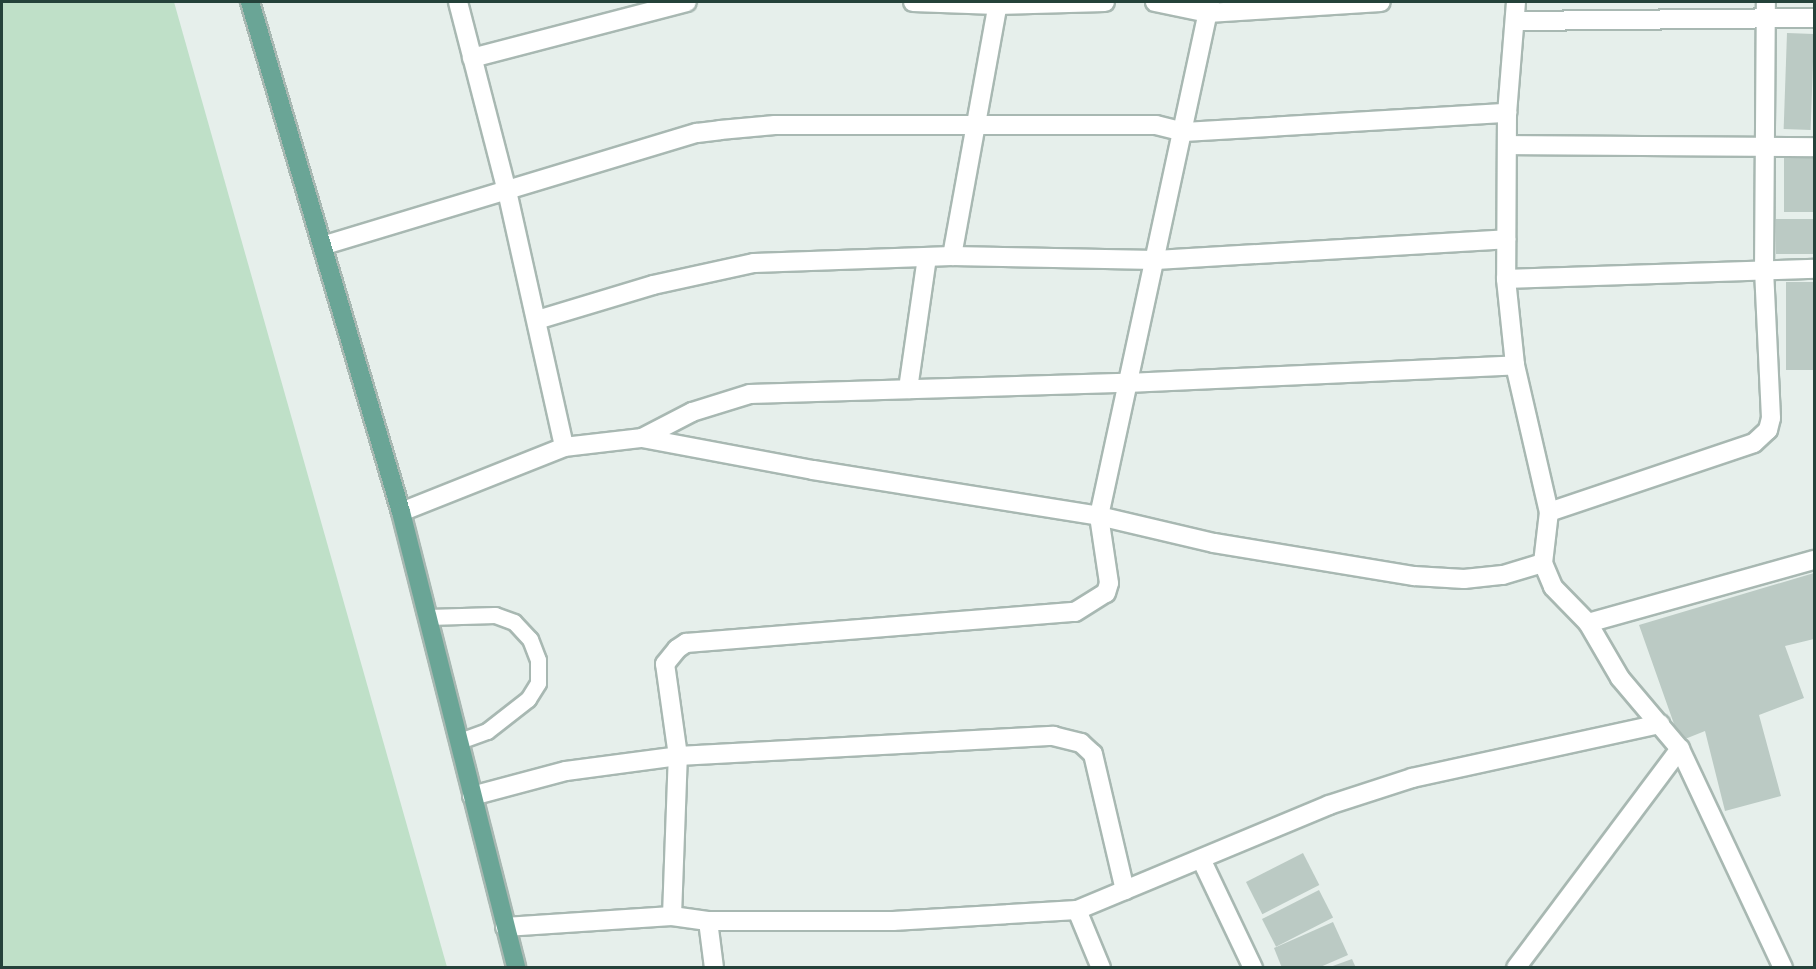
<!DOCTYPE html>
<style>
body{margin:0}
#map{position:relative;width:1816px;height:969px;overflow:hidden;background:#e6efeb;font-family:"Source Sans 3",sans-serif}
div>[style]{position:absolute}
.green>*{inset:0;background:#bfe0c8}
.building>*{inset:0;background:#bbcac4;transform-origin:0 0}
.roads{filter:drop-shadow(2px 0 #a8b8b2) drop-shadow(-2px 0 #a8b8b2) drop-shadow(0 2px #a8b8b2) drop-shadow(0 -2px #a8b8b2)}
.service>*{height:15px;margin:-7.5px;padding:0 7.5px;transform-origin:7.5px;border-radius:7.5px;background:#fff}
.minor>*{height:18px;margin:-9px;padding:0 9px;transform-origin:9px;border-radius:9px;background:#fff}
.primary>*{height:18px;margin:-9px;padding:0 9px;transform-origin:9px;border-radius:9px;background:#6aa596}
span{translate:-50% -50%;white-space:nowrap;text-align:center;line-height:1.15;-webkit-text-stroke:5px #f7fbf9;paint-order:stroke}
.frame{position:absolute;inset:0;border:3px solid #24423a;pointer-events:none}
</style>
<div id="map">
<div class="green">
<i style="clip-path:polygon(2px 2px,174px 2px,447px 967px,2px 967px)"></i>
</div>
<div class="building">
<i style="left:1787px;top:33px;width:27px;height:96px;rotate:2deg"></i>
<i style="left:1784px;top:158px;width:30px;height:54px"></i>
<i style="left:1814px;top:219px;width:35px;height:38px;rotate:90deg"></i>
<i style="left:1786px;top:282px;width:28px;height:88px"></i>
<i style="clip-path:polygon(1814px 573px,1814px 639px,1785px 646px,1804px 698px,1759px 715px,1781px 796px,1725px 811px,1705px 731px,1680px 741px,1639px 625px)"></i>
<i style="left:1303px;top:853px;width:36px;height:64px;rotate:63deg"></i>
<i style="left:1319px;top:890px;width:31px;height:64px;rotate:63deg"></i>
<i style="clip-path:polygon(1333px 922px,1348px 955px,1318px 968px,1282px 968px,1274px 948px)"></i>
<i style="clip-path:polygon(1352px 959px,1356px 968px,1330px 968px,1330px 967px)"></i>
</div>
<div class="roads">
<div class="service">
<i style="left:428px;top:617px;width:67px;rotate:-1.7deg"></i>
<i style="left:495px;top:615px;width:20px;rotate:20deg"></i>
<i style="left:514px;top:622px;width:23px;rotate:47deg"></i>
<i style="left:530px;top:639px;width:22px;rotate:69deg"></i>
<i style="left:538px;top:660px;width:23px;rotate:90deg"></i>
<i style="left:538px;top:683px;width:19px;rotate:122deg"></i>
<i style="left:528px;top:699px;width:52px;rotate:142deg"></i>
<i style="left:487px;top:731px;width:30px;rotate:160deg"></i>
</div>
<div class="minor">
<i style="left:458px;top:2px;width:195px;rotate:75.5deg"></i>
<i style="left:507px;top:191px;width:262px;rotate:77.4deg"></i>
<i style="left:913px;top:2px;width:84px;rotate:2deg"></i>
<i style="left:997px;top:5px;width:108px;rotate:-1.6deg"></i>
<i style="left:1155px;top:2px;width:54px;rotate:11.7deg"></i>
<i style="left:1208px;top:13px;width:173px;rotate:-3.6deg"></i>
<i style="left:1516px;top:2px;width:111px;rotate:94.6deg"></i>
<i style="left:1507px;top:113px;width:166px;rotate:90.3deg"></i>
<i style="left:1506px;top:279px;width:86px;rotate:84deg"></i>
<i style="left:1515px;top:365px;width:151px;rotate:77deg"></i>
<i style="left:1549px;top:512px;width:51px;rotate:96.7deg"></i>
<i style="left:1543px;top:563px;width:26px;rotate:67deg"></i>
<i style="left:1553px;top:587px;width:50px;rotate:45.8deg"></i>
<i style="left:1588px;top:623px;width:64px;rotate:59.8deg"></i>
<i style="left:1620px;top:678px;width:93px;rotate:49.8deg"></i>
<i style="left:1680px;top:749px;width:242px;rotate:64.8deg"></i>
<i style="left:1517px;top:21px;width:297px;rotate:-0.6deg"></i>
<i style="left:472px;top:58px;width:222px;rotate:-14.6deg"></i>
<i style="left:1507px;top:145px;width:307px;rotate:0.4deg"></i>
<i style="left:325px;top:245px;width:388px;rotate:-16.8deg"></i>
<i style="left:697px;top:133px;width:23px;rotate:-7deg"></i>
<i style="left:720px;top:130px;width:55px;rotate:-5.2deg"></i>
<i style="left:775px;top:125px;width:381px"></i>
<i style="left:1156px;top:125px;width:29px;rotate:14deg"></i>
<i style="left:1184px;top:132px;width:324px;rotate:-3.4deg"></i>
<i style="left:952px;top:256px;width:258px;rotate:-79.7deg"></i>
<i style="left:1506px;top:279px;width:308px;rotate:-1.9deg"></i>
<i style="left:537px;top:320px;width:121px;rotate:-16.8deg"></i>
<i style="left:653px;top:285px;width:103px;rotate:-12.3deg"></i>
<i style="left:754px;top:263px;width:198px;rotate:-2deg"></i>
<i style="left:952px;top:256px;width:204px;rotate:1.1deg"></i>
<i style="left:1156px;top:260px;width:351px;rotate:-3.4deg"></i>
<i style="left:908px;top:389px;width:133px;rotate:-81.8deg"></i>
<i style="left:642px;top:438px;width:56px;rotate:-27.5deg"></i>
<i style="left:692px;top:412px;width:61px;rotate:-17.2deg"></i>
<i style="left:750px;top:394px;width:375px;rotate:-1.7deg"></i>
<i style="left:1125px;top:383px;width:390px;rotate:-2.6deg"></i>
<i style="left:401px;top:512px;width:175px;rotate:-21.7deg"></i>
<i style="left:564px;top:447px;width:79px;rotate:-6.6deg"></i>
<i style="left:642px;top:438px;width:174px;rotate:10.6deg"></i>
<i style="left:813px;top:470px;width:290px;rotate:9.1deg"></i>
<i style="left:1099px;top:516px;width:118px;rotate:13.2deg"></i>
<i style="left:1214px;top:543px;width:203px;rotate:9.4deg"></i>
<i style="left:1414px;top:576px;width:50px;rotate:3.4deg"></i>
<i style="left:1464px;top:579px;width:39px;rotate:-6deg"></i>
<i style="left:1503px;top:575px;width:42px;rotate:-16.7deg"></i>
<i style="left:1549px;top:512px;width:216px;rotate:-18.6deg"></i>
<i style="left:1754px;top:443px;width:19px;rotate:-43deg"></i>
<i style="left:1768px;top:430px;width:12px;rotate:-76deg"></i>
<i style="left:1771px;top:418px;width:147px;rotate:-92.7deg"></i>
<i style="left:1764px;top:271px;width:269px;rotate:-89.6deg"></i>
<i style="left:1588px;top:623px;width:235px;rotate:-15.6deg"></i>
<i style="left:472px;top:796px;width:97px;rotate:-14.9deg"></i>
<i style="left:566px;top:771px;width:113px;rotate:-7.6deg"></i>
<i style="left:678px;top:756px;width:376px;rotate:-3.1deg"></i>
<i style="left:1053px;top:736px;width:29px;rotate:14deg"></i>
<i style="left:1081px;top:743px;width:16px;rotate:43deg"></i>
<i style="left:1093px;top:754px;width:140px;rotate:76.8deg"></i>
<i style="left:1202px;top:861px;width:119px;rotate:64.5deg"></i>
<i style="left:1077px;top:910px;width:63px;rotate:67.5deg"></i>
<i style="left:672px;top:916px;width:160px;rotate:-87.9deg"></i>
<i style="left:678px;top:756px;width:93px;rotate:-98deg"></i>
<i style="left:665px;top:664px;width:19px;rotate:-51deg"></i>
<i style="left:677px;top:649px;width:11px;rotate:-34deg"></i>
<i style="left:686px;top:643px;width:390px;rotate:-4.6deg"></i>
<i style="left:1075px;top:612px;width:36px;rotate:-32deg"></i>
<i style="left:1106px;top:593px;width:10px;rotate:-73deg"></i>
<i style="left:1109px;top:583px;width:68px;rotate:-98.5deg"></i>
<i style="left:1099px;top:516px;width:526px;rotate:-77.81deg"></i>
<i style="left:708px;top:921px;width:47px;rotate:82.7deg"></i>
<i style="left:505px;top:927px;width:167px;rotate:-3.8deg"></i>
<i style="left:672px;top:916px;width:36px;rotate:8deg"></i>
<i style="left:708px;top:921px;width:185px"></i>
<i style="left:893px;top:921px;width:184px;rotate:-3.4deg"></i>
<i style="left:1077px;top:910px;width:273px;rotate:-22.6deg"></i>
<i style="left:1329px;top:805px;width:87px;rotate:-18deg"></i>
<i style="left:1412px;top:778px;width:254px;rotate:-12.3deg"></i>
<i style="left:1516px;top:968px;width:274px;rotate:-53.2deg"></i>
</div>
<div class="primary">
<i style="left:250px;top:2px;width:532px;rotate:73.51deg"></i>
<i style="left:401px;top:512px;width:470px;rotate:75.8deg"></i>
</div>
</div>
<div class="frame"></div>
</div>
